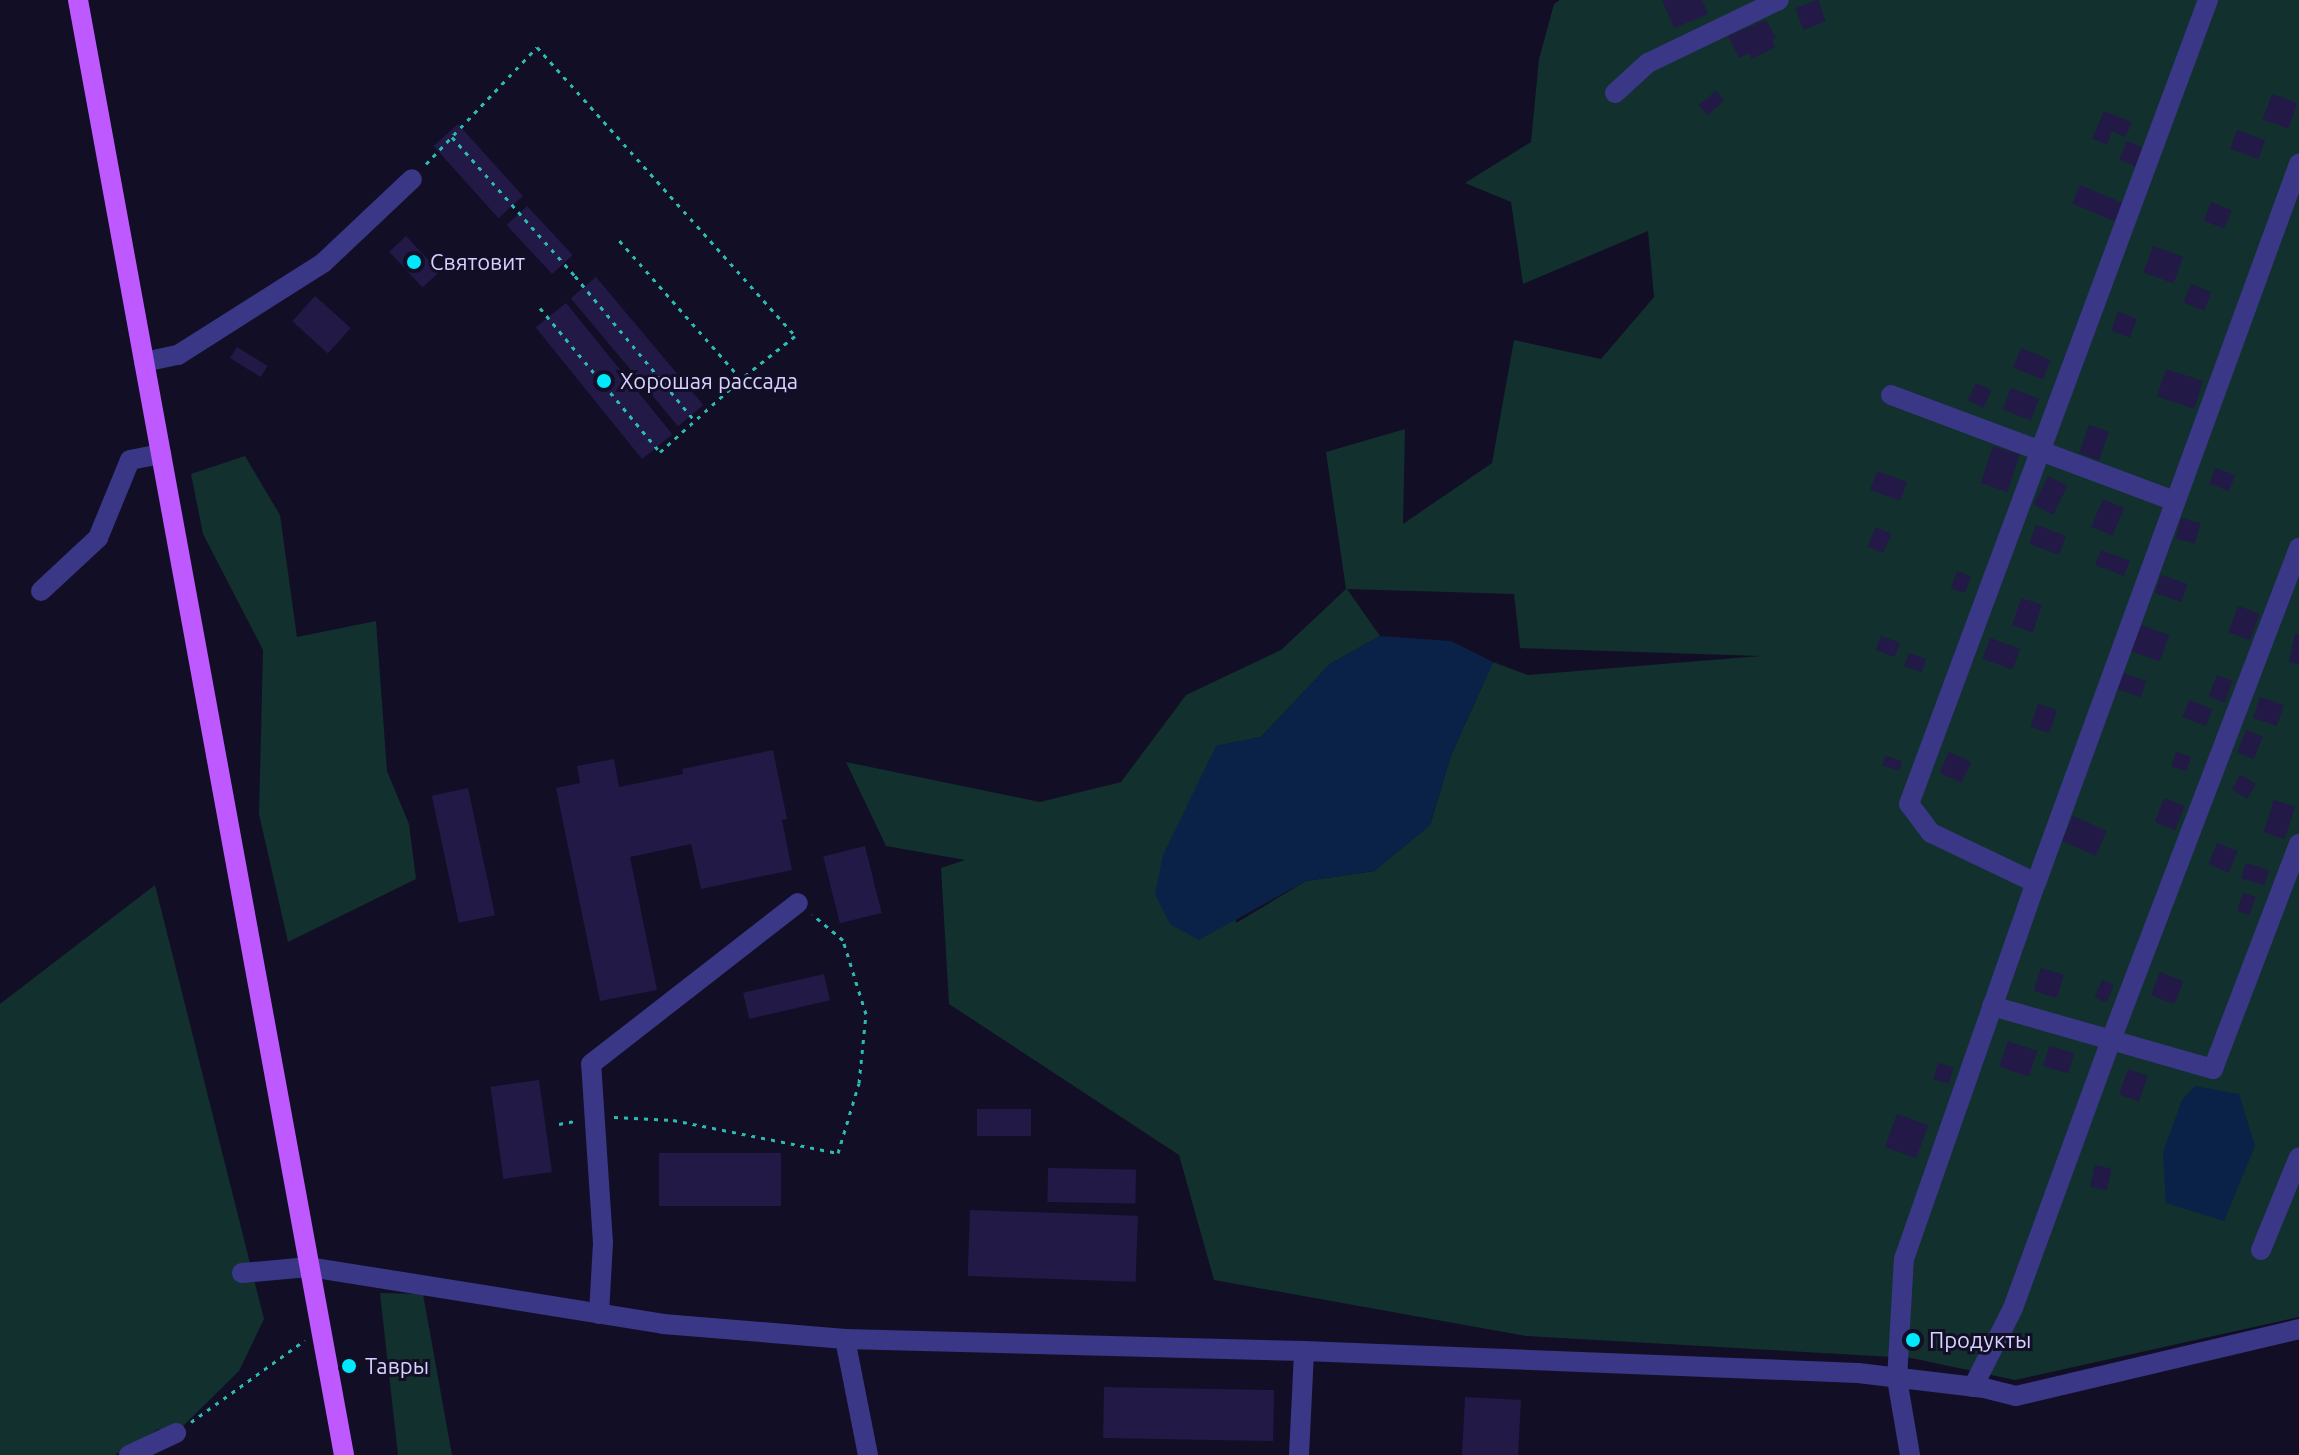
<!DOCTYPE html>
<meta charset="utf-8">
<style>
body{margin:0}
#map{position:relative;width:2299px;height:1455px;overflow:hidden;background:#120e25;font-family:Ubuntu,sans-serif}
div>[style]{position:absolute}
.green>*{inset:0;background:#11302e}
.water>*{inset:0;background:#0a2248}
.building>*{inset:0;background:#221947;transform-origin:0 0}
.path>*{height:3px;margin-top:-1.5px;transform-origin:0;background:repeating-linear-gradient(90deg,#2bbbb0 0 4px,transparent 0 10px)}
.minor>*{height:20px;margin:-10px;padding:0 10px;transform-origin:10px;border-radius:10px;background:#393786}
.major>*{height:20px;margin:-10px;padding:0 10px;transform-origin:10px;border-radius:10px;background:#be59ff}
.dots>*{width:22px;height:22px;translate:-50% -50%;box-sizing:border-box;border:4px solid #120e25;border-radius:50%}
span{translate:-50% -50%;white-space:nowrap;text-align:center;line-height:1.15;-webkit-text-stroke:6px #120e25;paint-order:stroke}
.poi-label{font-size:22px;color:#d7d2ff}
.left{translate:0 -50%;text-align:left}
</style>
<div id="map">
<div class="green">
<i style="clip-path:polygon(evenodd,1560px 0,2299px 0,2299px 1317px,2015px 1380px,1911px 1358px,1526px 1336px,1214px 1280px,1179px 1155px,949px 1004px,941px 868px,965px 860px,886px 846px,846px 762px,1040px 802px,1121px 782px,1186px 695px,1281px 650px,1346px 589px,1326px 452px,1405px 429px,1403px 524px,1492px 463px,1514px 340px,1601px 359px,1654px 297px,1648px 231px,1523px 284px,1511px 202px,1465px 183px,1531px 142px,1539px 59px,1554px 4px,1560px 0,1347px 589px,1514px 594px,1520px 648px,1760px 656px,1528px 675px,1493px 662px,1451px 755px,1430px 825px,1374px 871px,1306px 881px,1236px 923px,1216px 746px,1261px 737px,1330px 664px,1380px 636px,1347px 589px)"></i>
<i style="clip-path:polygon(245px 456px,280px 515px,297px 637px,376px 621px,387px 771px,409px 824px,416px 879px,288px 942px,259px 814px,263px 650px,203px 534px,191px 474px)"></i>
<i style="clip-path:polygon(155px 885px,264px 1319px,239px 1371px,176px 1433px,159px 1429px,115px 1455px,0 1455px,0 1004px)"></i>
<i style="clip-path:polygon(380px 1293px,423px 1294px,452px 1455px,398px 1455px)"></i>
</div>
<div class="water">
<i style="clip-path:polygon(1380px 636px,1451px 641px,1493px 662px,1451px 755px,1430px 825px,1374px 871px,1306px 881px,1199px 940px,1170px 924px,1155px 894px,1163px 855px,1216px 746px,1261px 737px,1330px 664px)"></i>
<i style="clip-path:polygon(2195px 1086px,2239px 1094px,2255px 1146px,2224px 1221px,2166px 1203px,2163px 1152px,2182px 1100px)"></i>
</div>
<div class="building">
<i style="clip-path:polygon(1662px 0,1702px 0,1708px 14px,1674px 28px)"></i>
<i style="left:1818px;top:0;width:23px;height:24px;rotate:70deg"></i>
<i style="clip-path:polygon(1766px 20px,1776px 38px,1772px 40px,1775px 47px,1752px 59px,1749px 53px,1739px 58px,1728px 36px)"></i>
<i style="left:1716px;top:91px;width:13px;height:22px;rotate:51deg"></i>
<i style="left:2272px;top:94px;width:27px;height:27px;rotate:20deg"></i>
<i style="clip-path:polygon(2104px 111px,2132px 122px,2125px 137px,2112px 131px,2107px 144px,2092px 139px)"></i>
<i style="left:458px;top:124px;width:97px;height:33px;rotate:48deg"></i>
<i style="left:2237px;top:130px;width:30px;height:20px;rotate:20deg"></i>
<i style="left:2127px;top:141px;width:26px;height:20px;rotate:23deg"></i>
<i style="left:2080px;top:185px;width:47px;height:20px;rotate:23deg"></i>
<i style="left:2211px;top:202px;width:22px;height:20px;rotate:21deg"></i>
<i style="left:527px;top:206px;width:67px;height:28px;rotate:47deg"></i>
<i style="left:406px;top:236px;width:49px;height:23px;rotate:47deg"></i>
<i style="left:2153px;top:246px;width:32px;height:28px;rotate:20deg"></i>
<i style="left:596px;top:277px;width:167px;height:33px;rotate:50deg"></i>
<i style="left:2191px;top:284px;width:22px;height:20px;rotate:22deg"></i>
<i style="left:315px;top:296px;width:48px;height:34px;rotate:42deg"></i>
<i style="left:566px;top:303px;width:169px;height:39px;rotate:51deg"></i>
<i style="left:2118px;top:312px;width:20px;height:20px;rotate:20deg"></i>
<i style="left:237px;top:347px;width:36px;height:13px;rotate:32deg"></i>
<i style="left:2021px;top:348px;width:32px;height:21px;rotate:22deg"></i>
<i style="left:2166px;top:369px;width:39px;height:29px;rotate:18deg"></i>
<i style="left:1976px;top:383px;width:17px;height:19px;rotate:25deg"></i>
<i style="left:2011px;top:388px;width:30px;height:23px;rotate:21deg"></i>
<i style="left:2089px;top:425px;width:21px;height:30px;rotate:19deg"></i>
<i style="left:1993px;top:446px;width:28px;height:39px;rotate:18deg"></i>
<i style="left:2215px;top:468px;width:21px;height:17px;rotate:19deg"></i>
<i style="left:1877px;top:471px;width:32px;height:20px;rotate:20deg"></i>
<i style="left:2048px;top:476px;width:22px;height:32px;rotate:27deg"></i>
<i style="left:2103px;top:499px;width:23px;height:30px;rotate:23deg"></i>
<i style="left:2181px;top:518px;width:20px;height:21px;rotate:15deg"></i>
<i style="left:2036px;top:525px;width:32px;height:20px;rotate:20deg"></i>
<i style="left:1876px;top:527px;width:17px;height:21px;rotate:24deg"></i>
<i style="left:2101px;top:550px;width:31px;height:16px;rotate:21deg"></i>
<i style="left:1957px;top:571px;width:15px;height:18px;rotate:20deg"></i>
<i style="left:2161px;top:575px;width:28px;height:19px;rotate:19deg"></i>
<i style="left:2021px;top:598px;width:22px;height:29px;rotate:18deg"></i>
<i style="left:2238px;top:606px;width:23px;height:28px;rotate:20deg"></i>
<i style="left:2141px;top:625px;width:30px;height:28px;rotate:20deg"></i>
<i style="clip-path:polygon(2295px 634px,2299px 635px,2299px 664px,2289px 662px)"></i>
<i style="left:1881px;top:636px;width:20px;height:15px;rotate:20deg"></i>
<i style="left:1990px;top:638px;width:32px;height:22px;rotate:20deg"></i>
<i style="left:1909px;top:653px;width:18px;height:14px;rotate:19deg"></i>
<i style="left:2121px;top:672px;width:27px;height:17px;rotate:20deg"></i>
<i style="left:2217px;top:675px;width:17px;height:23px;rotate:21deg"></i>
<i style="left:2260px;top:697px;width:25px;height:22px;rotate:18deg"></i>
<i style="left:2189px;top:700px;width:25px;height:18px;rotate:21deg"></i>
<i style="left:2038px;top:704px;width:20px;height:24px;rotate:18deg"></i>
<i style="left:2246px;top:730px;width:18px;height:24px;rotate:22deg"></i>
<i style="clip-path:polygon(773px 750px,787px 819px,782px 820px,792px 870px,701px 889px,691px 844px,630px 857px,657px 990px,600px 1001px,556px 788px,580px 783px,577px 766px,614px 759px,619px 787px,683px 774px,682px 769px)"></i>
<i style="left:1949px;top:752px;width:24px;height:23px;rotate:24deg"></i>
<i style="left:2176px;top:752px;width:16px;height:15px;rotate:18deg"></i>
<i style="left:1885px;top:756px;width:18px;height:10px;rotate:16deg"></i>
<i style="left:2240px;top:775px;width:18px;height:17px;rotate:29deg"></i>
<i style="left:468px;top:788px;width:130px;height:37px;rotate:78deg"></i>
<i style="left:2164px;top:798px;width:22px;height:26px;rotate:21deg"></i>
<i style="left:2274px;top:800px;width:22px;height:34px;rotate:18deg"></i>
<i style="left:2073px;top:816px;width:37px;height:27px;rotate:24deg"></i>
<i style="left:2217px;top:843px;width:22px;height:23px;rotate:22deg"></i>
<i style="left:865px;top:846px;width:69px;height:43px;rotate:76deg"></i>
<i style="left:2246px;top:863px;width:24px;height:16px;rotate:17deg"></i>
<i style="left:2243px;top:893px;width:13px;height:19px;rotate:18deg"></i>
<i style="left:2041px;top:968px;width:24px;height:24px;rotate:17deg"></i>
<i style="left:2160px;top:972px;width:25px;height:25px;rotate:21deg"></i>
<i style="left:824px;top:974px;width:27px;height:83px;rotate:77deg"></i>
<i style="left:2102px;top:980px;width:13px;height:19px;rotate:23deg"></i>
<i style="left:2008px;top:1041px;width:31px;height:27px;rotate:19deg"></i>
<i style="left:2049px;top:1046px;width:26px;height:21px;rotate:16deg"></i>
<i style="left:1938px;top:1063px;width:16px;height:17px;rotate:15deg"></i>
<i style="left:2128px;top:1069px;width:21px;height:27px;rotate:19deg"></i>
<i style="left:539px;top:1080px;width:93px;height:49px;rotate:82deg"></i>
<i style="left:1031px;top:1109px;width:27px;height:54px;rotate:90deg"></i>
<i style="left:1897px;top:1114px;width:33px;height:35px;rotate:20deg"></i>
<i style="left:781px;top:1153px;width:53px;height:122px;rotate:90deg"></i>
<i style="left:2095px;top:1165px;width:17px;height:22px;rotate:13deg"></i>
<i style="left:1048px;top:1168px;width:88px;height:34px;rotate:1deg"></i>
<i style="left:970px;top:1210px;width:168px;height:66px;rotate:2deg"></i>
<i style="left:1104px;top:1387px;width:170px;height:51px;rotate:1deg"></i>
<i style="left:1465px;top:1397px;width:56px;height:58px;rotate:3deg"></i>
</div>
<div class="path">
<i style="left:452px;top:137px;width:186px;rotate:48.5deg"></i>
<i style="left:575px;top:276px;width:187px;rotate:50.4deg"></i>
<i style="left:426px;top:164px;width:161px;rotate:-46.5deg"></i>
<i style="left:537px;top:47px;width:387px;rotate:48.2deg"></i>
<i style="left:795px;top:336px;width:69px;rotate:141.5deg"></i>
<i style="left:540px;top:308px;width:187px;rotate:50.2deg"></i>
<i style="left:660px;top:452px;width:109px;rotate:-42deg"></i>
<i style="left:741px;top:379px;width:188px;rotate:-131.3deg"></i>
<i style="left:614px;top:1117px;width:59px;rotate:2.9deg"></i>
<i style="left:673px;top:1120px;width:168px;rotate:11.3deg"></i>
<i style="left:838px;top:1153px;width:73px;rotate:-73.3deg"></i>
<i style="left:859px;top:1083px;width:69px;rotate:-84.2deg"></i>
<i style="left:866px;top:1014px;width:77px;rotate:-107.3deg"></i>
<i style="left:843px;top:940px;width:40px;rotate:-140deg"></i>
<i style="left:559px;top:1124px;width:16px;rotate:-11deg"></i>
<i style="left:191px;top:1422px;width:140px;rotate:-35.7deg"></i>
</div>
<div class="minor">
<i style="left:1615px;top:93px;width:45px;rotate:-42.3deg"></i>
<i style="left:1648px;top:63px;width:145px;rotate:-25.7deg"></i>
<i style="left:144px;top:362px;width:35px;rotate:-12deg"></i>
<i style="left:178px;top:355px;width:172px;rotate:-32.4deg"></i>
<i style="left:323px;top:263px;width:122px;rotate:-43.3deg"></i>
<i style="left:1891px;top:395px;width:303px;rotate:20.5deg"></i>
<i style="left:41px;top:591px;width:78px;rotate:-42.9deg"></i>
<i style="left:98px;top:538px;width:84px;rotate:-67.7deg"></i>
<i style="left:130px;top:460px;width:32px;rotate:-11deg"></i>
<i style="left:2036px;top:883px;width:116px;rotate:-154.5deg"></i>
<i style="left:1931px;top:833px;width:36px;rotate:-127deg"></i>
<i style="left:1909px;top:804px;width:858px;rotate:-69.6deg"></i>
<i style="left:1992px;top:1006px;width:230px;rotate:15.9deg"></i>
<i style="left:2213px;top:1069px;width:241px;rotate:-69.1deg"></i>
<i style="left:2261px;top:1250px;width:100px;rotate:-67.8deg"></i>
<i style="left:242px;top:1273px;width:67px;rotate:-5.1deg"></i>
<i style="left:309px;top:1267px;width:359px;rotate:9.1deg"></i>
<i style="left:663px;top:1324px;width:183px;rotate:4.7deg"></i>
<i style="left:845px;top:1339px;width:459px;rotate:1.5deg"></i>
<i style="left:1304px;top:1351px;width:554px;rotate:2.27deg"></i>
<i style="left:1858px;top:1373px;width:127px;rotate:6.8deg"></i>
<i style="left:1984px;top:1388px;width:33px;rotate:14deg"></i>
<i style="left:2016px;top:1396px;width:291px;rotate:-13.3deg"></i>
<i style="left:599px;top:1314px;width:71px;rotate:-86.8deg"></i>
<i style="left:603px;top:1243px;width:179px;rotate:-93.8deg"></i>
<i style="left:591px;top:1064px;width:262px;rotate:-37.9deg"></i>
<i style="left:845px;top:1339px;width:118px;rotate:78.8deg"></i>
<i style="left:1973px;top:1387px;width:89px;rotate:-63.1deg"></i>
<i style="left:2013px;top:1308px;width:285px;rotate:-69.9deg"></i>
<i style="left:2111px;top:1040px;width:527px;rotate:-69.09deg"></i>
<i style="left:129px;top:1455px;width:52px;rotate:-25.1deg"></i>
<i style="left:1299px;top:1455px;width:104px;rotate:-87.2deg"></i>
<i style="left:1910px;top:1455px;width:77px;rotate:-99.7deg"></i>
<i style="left:1897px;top:1379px;width:120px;rotate:-86.7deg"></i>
<i style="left:1904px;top:1259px;width:398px;rotate:-70.7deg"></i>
<i style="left:2036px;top:883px;width:766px;rotate:-69.91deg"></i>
</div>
<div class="major">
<i style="left:78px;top:0;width:1479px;rotate:79.64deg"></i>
</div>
<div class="dots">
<i style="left:414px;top:262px;background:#00e8fd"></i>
<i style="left:604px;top:381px;background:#00e8fd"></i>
<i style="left:1913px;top:1340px;background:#00e8fd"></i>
<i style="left:349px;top:1366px;background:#00e8fd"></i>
</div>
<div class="poi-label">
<span class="left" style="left:430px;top:262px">Святовит</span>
<span class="left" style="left:620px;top:381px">Хорошая рассада</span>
<span class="left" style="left:1929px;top:1340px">Продукты</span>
<span class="left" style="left:365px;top:1366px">Тавры</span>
</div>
</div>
